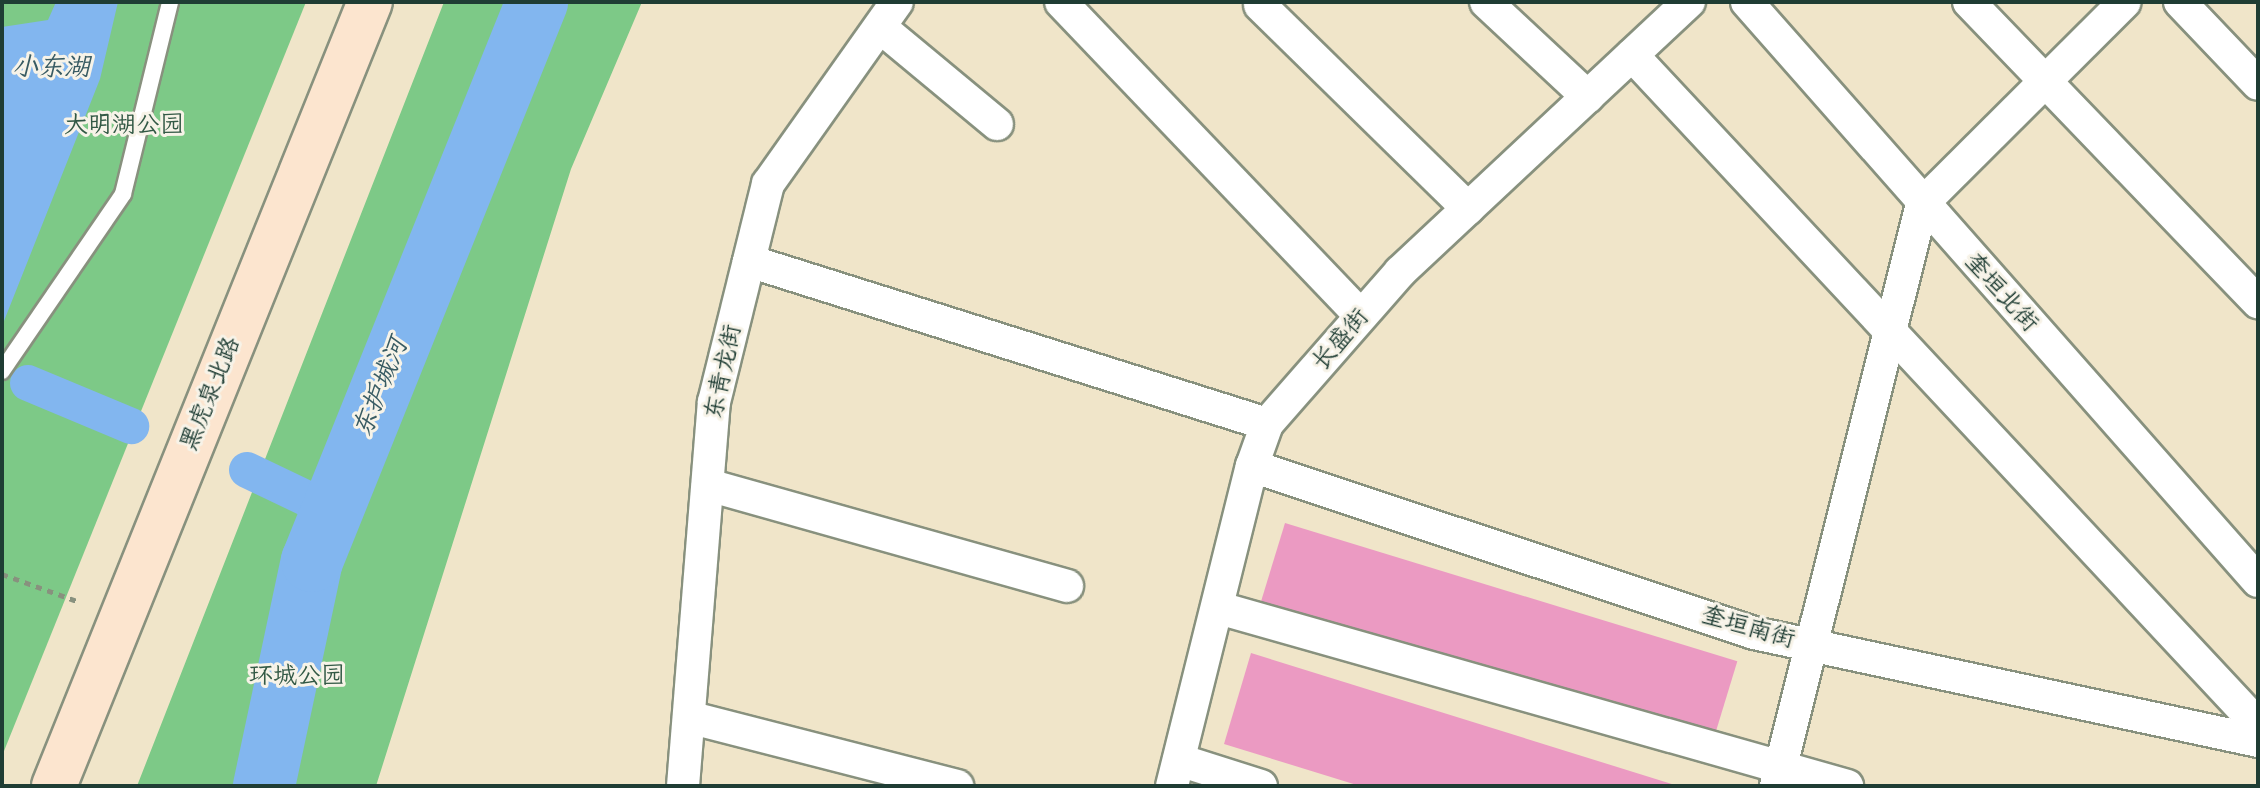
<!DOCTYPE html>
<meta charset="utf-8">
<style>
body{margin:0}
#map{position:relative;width:2260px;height:788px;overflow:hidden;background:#f0e5c9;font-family:Kalam,"LXGW WenKai TC",sans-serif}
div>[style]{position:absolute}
.green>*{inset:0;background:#7dc987}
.water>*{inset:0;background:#82b6ef}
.canal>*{height:36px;margin:-18px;padding:0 18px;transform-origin:18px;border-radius:18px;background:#82b6ef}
.river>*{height:62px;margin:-31px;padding:0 31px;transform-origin:31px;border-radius:31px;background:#82b6ef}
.building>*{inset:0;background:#eb9ac2;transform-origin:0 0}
.path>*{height:5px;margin-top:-2.5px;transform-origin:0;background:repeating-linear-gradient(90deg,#88917e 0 6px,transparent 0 12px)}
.roads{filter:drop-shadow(2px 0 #88917e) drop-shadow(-2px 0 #88917e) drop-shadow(0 2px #88917e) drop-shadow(0 -2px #88917e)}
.lane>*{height:16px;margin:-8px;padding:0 8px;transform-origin:8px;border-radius:8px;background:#fff}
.street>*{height:32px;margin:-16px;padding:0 16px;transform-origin:16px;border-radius:16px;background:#fff}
.secondary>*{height:44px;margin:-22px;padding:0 22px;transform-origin:22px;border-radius:22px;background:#fce5cf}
span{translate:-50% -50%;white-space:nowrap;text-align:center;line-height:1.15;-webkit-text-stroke:6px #f7f3e8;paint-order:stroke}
.park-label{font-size:24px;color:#325945}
.street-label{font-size:24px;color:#1f3d34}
.water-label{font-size:26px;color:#385b63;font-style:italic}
.frame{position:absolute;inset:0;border:4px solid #1f3d34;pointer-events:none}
</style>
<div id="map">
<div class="green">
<i style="clip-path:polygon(2px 2px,306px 2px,2px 756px)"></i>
<i style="clip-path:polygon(444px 2px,642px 2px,571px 169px,376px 786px,137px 786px)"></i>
</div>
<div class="water">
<i style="clip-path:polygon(56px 2px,118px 2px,100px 79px,2px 326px,2px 27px,48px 20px)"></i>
</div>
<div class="canal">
<i style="left:28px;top:383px;width:112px;rotate:22.7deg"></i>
<i style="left:247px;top:470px;width:95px;rotate:25.5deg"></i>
</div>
<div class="river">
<i style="left:264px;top:786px;width:230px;rotate:-78deg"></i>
<i style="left:312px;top:561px;width:603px;rotate:-68.07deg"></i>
</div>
<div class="building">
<i style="left:1285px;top:523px;width:473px;height:94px;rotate:17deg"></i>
<i style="clip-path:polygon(1251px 653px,1675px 785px,1675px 786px,1360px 786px,1224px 744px)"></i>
</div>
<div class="path">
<i style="left:2px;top:574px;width:80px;rotate:19.8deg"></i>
</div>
<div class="roads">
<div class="lane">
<i style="left:2px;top:371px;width:214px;rotate:-55.6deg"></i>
<i style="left:123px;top:194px;width:198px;rotate:-76.2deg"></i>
</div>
<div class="street">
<i style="left:1061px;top:2px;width:434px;rotate:46.3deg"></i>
<i style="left:1486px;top:2px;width:139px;rotate:43deg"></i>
<i style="left:1747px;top:2px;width:772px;rotate:48.57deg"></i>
<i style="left:1969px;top:2px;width:417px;rotate:46.1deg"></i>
<i style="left:2180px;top:2px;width:113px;rotate:46.4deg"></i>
<i style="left:1260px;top:5px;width:291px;rotate:44.4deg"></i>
<i style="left:880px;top:27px;width:152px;rotate:39.7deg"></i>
<i style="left:1632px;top:55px;width:917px;rotate:46.94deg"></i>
<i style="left:749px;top:261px;width:543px;rotate:17.47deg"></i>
<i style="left:1252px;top:466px;width:529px;rotate:18.4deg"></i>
<i style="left:1754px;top:633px;width:515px;rotate:12.09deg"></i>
<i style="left:708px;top:485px;width:373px;rotate:15.7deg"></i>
<i style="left:1219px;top:608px;width:653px;rotate:15.82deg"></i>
<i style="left:692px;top:718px;width:274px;rotate:14.4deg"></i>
<i style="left:1179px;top:760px;width:86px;rotate:17.6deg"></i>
<i style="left:683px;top:786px;width:385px;rotate:-85.4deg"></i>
<i style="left:714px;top:402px;width:225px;rotate:-76.1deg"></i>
<i style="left:768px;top:184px;width:223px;rotate:-54.7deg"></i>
<i style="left:1172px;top:786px;width:330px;rotate:-76deg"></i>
<i style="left:1252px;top:466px;width:45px;rotate:-70.3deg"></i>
<i style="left:1267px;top:424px;width:202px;rotate:-48.8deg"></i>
<i style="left:1400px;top:272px;width:396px;rotate:-43.1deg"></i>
<i style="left:1776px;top:786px;width:600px;rotate:-75.92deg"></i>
<i style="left:1922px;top:204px;width:286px;rotate:-44.9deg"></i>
</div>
<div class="secondary">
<i style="left:54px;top:786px;width:845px;rotate:-68.05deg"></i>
</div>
</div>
<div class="park-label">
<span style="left:124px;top:126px">大明湖公园</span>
<span style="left:297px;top:677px">环城公园</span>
</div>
<div class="street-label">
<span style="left:2001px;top:293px;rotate:48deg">奎垣北街</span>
<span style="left:1341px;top:340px;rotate:-49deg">长盛街</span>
<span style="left:724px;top:372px;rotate:-78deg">东青龙街</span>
<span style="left:211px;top:394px;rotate:-68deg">黑虎泉北路</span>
<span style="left:1748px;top:628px;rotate:16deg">奎垣南街</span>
</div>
<div class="water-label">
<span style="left:51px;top:69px">小东湖</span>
<span style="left:382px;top:388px;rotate:-68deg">东护城河</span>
</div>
<div class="frame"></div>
</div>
